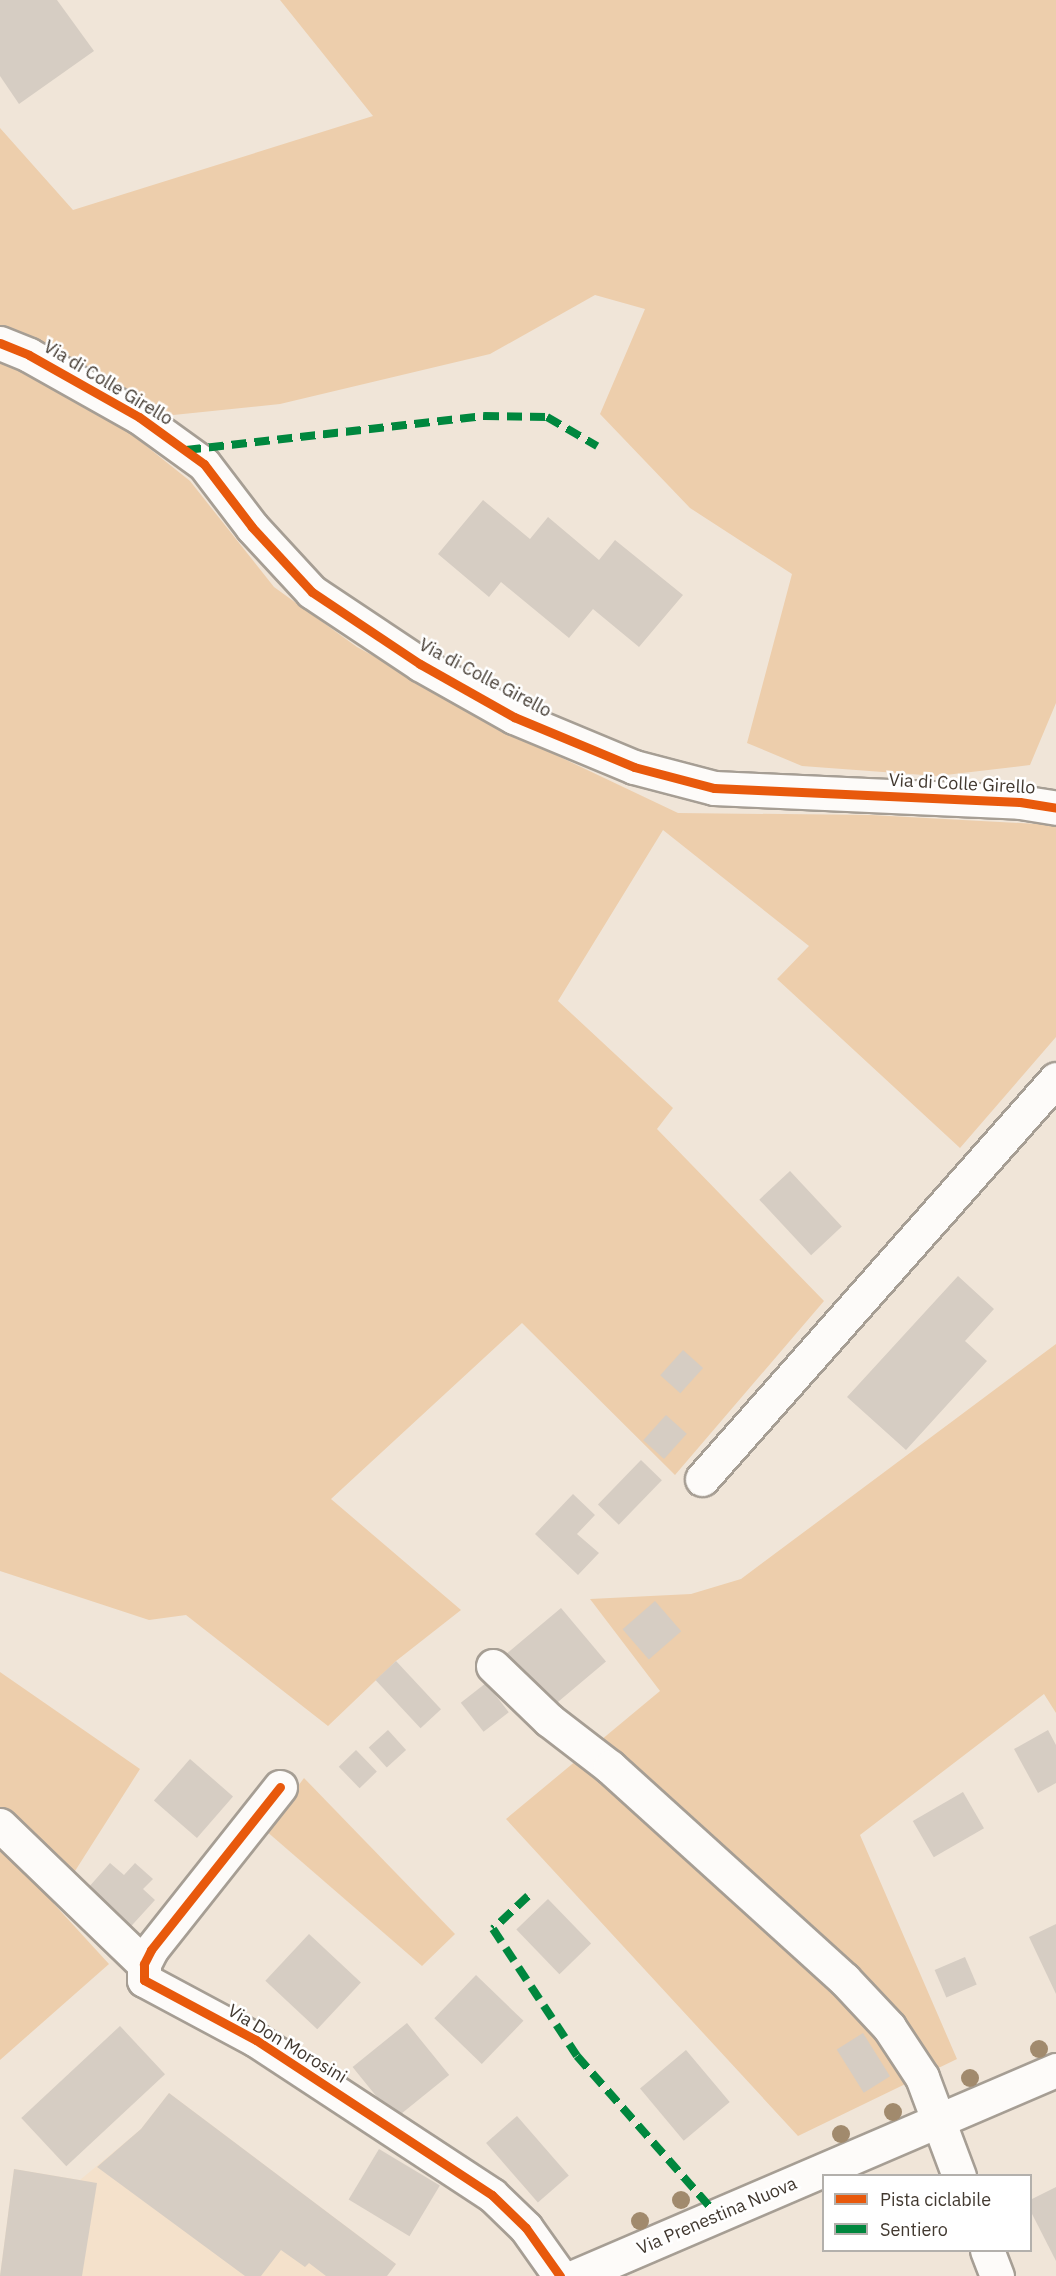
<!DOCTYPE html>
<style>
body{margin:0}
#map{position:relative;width:1056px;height:2276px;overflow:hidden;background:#f0e5d8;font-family:"IBM Plex Sans",sans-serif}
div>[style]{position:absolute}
.built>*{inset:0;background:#f4e1cb}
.green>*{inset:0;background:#edceac}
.building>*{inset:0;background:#d6cdc3;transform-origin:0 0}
.roads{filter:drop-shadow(2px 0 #a69e94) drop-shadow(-2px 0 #a69e94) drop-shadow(0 2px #a69e94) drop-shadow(0 -2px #a69e94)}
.minor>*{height:33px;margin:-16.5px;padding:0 16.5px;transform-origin:16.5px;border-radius:16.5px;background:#fdfbf9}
.major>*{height:33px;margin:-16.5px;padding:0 16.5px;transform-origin:16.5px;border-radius:16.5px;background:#fdfbf9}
.quiet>*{height:8px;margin-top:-4px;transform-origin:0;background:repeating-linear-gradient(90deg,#00873e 0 15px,transparent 0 23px)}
.cycleway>*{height:9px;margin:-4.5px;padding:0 4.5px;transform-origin:4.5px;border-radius:4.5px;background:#e8590c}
.trees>*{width:18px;height:18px;margin:-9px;border-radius:50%;background:#a18a6d}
span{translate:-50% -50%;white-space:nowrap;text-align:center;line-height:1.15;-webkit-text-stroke:5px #fff;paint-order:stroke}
.street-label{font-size:18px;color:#423930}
.legend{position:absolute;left:822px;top:2174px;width:210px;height:78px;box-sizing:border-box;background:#fff;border:2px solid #b3b0ac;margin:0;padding:8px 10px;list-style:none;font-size:18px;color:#423930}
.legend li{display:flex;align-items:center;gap:12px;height:30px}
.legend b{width:30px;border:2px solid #b3b0ac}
</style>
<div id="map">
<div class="built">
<i style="clip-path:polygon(169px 2093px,396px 2264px,387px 2276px,0 2276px,14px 2169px,80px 2180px,141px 2129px)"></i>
</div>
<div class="green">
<i style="clip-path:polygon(280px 0,1056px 0,1056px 703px,1030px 765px,937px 776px,802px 766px,747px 743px,792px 574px,690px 508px,600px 414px,645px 309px,595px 295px,490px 354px,280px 404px,115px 421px,190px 481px,274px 587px,357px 647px,560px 757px,678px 813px,871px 815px,1056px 825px,1056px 1037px,960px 1148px,777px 979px,809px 946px,663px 830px,558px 1001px,673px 1108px,657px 1129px,824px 1301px,675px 1475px,522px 1323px,331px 1499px,461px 1610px,396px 1661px,328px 1726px,186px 1615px,149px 1620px,0 1571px,0 128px,73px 210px,373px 116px)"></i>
<i style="clip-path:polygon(1056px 1344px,1056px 1713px,1044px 1694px,860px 1835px,957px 2059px,798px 2136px,506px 1819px,660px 1691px,590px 1599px,691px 1594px,741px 1579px)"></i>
<i style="clip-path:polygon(0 1672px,140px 1769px,54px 1904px,109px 1964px,0 2060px)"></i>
<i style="clip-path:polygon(304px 1778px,455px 1934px,422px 1966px,265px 1830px)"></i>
</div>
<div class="building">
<i style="clip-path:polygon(0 0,57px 0,94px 51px,19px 104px,0 76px)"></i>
<i style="clip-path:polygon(483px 500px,530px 539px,548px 517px,599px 560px,615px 540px,683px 595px,639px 647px,593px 609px,569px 638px,501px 582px,489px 597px,438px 554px)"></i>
<i style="left:790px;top:1171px;width:76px;height:42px;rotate:47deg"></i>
<i style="clip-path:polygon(958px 1276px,994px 1309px,965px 1341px,987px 1361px,906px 1450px,847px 1397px)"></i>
<i style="left:683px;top:1350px;width:27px;height:34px;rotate:42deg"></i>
<i style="left:666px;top:1415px;width:28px;height:34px;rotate:42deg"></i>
<i style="left:641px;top:1460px;width:29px;height:62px;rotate:44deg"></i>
<i style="clip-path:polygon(573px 1494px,595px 1515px,577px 1534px,599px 1553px,578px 1575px,535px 1534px)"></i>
<i style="left:655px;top:1601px;width:40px;height:43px;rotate:49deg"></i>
<i style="left:561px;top:1608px;width:70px;height:76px;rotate:50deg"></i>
<i style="left:396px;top:1661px;width:66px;height:28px;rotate:47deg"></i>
<i style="left:486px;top:1683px;width:37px;height:32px;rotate:52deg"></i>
<i style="left:388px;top:1730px;width:27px;height:26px;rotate:48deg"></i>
<i style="clip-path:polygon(1048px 1730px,1056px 1745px,1056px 1783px,1038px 1793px,1014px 1749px)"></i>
<i style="left:356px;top:1750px;width:30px;height:24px;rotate:46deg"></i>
<i style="left:190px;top:1759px;width:57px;height:55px;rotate:41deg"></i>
<i style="left:963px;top:1792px;width:42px;height:58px;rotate:60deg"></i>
<i style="clip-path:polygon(110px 1863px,124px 1875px,135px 1863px,153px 1879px,143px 1889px,155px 1900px,124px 1934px,81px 1896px)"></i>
<i style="left:548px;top:1899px;width:62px;height:44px;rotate:46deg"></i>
<i style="clip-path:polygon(1056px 1924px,1056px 1994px,1029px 1937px)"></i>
<i style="left:309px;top:1934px;width:71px;height:64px;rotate:43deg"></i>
<i style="left:965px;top:1957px;width:30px;height:33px;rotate:67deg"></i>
<i style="left:476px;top:1975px;width:66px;height:60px;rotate:44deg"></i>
<i style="left:407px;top:2023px;width:67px;height:70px;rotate:51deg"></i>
<i style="left:120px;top:2026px;width:66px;height:135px;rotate:47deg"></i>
<i style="left:863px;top:2033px;width:51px;height:31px;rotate:58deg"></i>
<i style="left:686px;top:2050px;width:68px;height:60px;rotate:50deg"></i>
<i style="clip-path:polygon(169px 2093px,396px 2264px,387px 2276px,326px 2276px,309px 2263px,305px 2267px,281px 2250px,261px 2276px,245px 2276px,97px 2167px,141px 2129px)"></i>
<i style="left:517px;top:2116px;width:79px;height:41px;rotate:49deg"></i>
<i style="left:379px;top:2149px;width:71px;height:59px;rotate:31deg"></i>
<i style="clip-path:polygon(14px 2169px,97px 2183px,82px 2276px,0 2276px)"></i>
<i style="clip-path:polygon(1056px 2187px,1056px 2261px,1030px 2210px,1030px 2200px)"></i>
</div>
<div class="roads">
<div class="minor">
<i style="left:0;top:343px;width:31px;rotate:22deg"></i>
<i style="left:29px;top:355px;width:126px;rotate:29.4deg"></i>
<i style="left:139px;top:417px;width:80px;rotate:35.9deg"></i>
<i style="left:204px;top:464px;width:79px;rotate:52.7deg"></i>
<i style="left:252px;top:527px;width:88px;rotate:47.3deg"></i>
<i style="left:312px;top:592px;width:130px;rotate:33.7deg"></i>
<i style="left:420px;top:664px;width:108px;rotate:29.4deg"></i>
<i style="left:514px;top:717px;width:130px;rotate:22.6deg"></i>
<i style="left:634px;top:767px;width:83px;rotate:14.7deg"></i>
<i style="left:714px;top:788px;width:306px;rotate:2.6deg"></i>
<i style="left:1020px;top:802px;width:36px;rotate:9deg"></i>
<i style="left:702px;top:1479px;width:534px;rotate:-48.49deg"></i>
<i style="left:493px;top:1666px;width:78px;rotate:44deg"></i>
<i style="left:549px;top:1720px;width:77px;rotate:37.6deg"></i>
<i style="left:610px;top:1767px;width:316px;rotate:42.2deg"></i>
<i style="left:844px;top:1979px;width:66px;rotate:46.8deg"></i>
<i style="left:889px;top:2027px;width:60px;rotate:56.6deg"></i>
<i style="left:922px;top:2077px;width:106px;rotate:69.5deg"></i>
<i style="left:280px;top:1787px;width:208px;rotate:128.4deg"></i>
<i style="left:151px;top:1950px;width:16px;rotate:117deg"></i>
<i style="left:144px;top:1964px;width:16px;rotate:90deg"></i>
<i style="left:144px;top:1980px;width:127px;rotate:28.2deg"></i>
<i style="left:256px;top:2040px;width:282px;rotate:33.3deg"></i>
<i style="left:492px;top:2195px;width:47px;rotate:44.1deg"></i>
<i style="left:526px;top:2228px;width:59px;rotate:54.7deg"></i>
<i style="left:0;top:1825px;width:200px;rotate:44deg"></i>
<i style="left:987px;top:2250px;width:28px;rotate:69deg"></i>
</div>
<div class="major">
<i style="left:576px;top:2276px;width:522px;rotate:-23.23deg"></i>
</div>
</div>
<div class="quiet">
<i style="left:186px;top:450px;width:300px;rotate:-6.5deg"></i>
<i style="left:484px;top:416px;width:63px;rotate:0.9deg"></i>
<i style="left:547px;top:417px;width:58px;rotate:30.1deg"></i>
<i style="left:528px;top:1896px;width:48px;rotate:136.7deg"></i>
<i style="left:493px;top:1929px;width:152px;rotate:56.5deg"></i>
<i style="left:577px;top:2056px;width:213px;rotate:48.6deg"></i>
</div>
<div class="cycleway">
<i style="left:0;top:343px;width:31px;rotate:22deg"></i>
<i style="left:29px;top:355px;width:126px;rotate:29.4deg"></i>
<i style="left:139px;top:417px;width:80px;rotate:35.9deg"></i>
<i style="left:204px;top:464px;width:79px;rotate:52.7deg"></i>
<i style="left:252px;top:527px;width:88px;rotate:47.3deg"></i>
<i style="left:312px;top:592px;width:130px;rotate:33.7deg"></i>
<i style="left:420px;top:664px;width:108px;rotate:29.4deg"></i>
<i style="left:514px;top:717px;width:130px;rotate:22.6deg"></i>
<i style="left:634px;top:767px;width:83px;rotate:14.7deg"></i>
<i style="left:714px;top:788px;width:306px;rotate:2.6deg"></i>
<i style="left:1020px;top:802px;width:36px;rotate:9deg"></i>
<i style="left:280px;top:1787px;width:208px;rotate:128.4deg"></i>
<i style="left:151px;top:1950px;width:16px;rotate:117deg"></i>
<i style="left:144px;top:1964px;width:16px;rotate:90deg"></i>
<i style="left:144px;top:1980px;width:127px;rotate:28.2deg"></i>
<i style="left:256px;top:2040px;width:282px;rotate:33.3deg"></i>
<i style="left:492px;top:2195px;width:47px;rotate:44.1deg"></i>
<i style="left:526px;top:2228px;width:59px;rotate:54.7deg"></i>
</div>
<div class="trees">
<i style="left:1039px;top:2049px"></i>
<i style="left:970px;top:2078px"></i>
<i style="left:893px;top:2112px"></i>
<i style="left:841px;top:2134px"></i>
<i style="left:681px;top:2200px"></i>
<i style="left:640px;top:2221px"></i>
</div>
<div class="street-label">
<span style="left:108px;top:383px;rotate:31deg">Via di Colle Girello</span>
<span style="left:485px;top:678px;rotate:28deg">Via di Colle Girello</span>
<span style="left:962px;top:784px;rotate:3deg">Via di Colle Girello</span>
<span style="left:287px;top:2044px;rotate:31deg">Via Don Morosini</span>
<span style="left:717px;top:2216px;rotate:-23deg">Via Prenestina Nuova</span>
</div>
<ul class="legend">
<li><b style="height:8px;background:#e8590c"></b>Pista ciclabile</li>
<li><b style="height:8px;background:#00873e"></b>Sentiero</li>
</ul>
</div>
